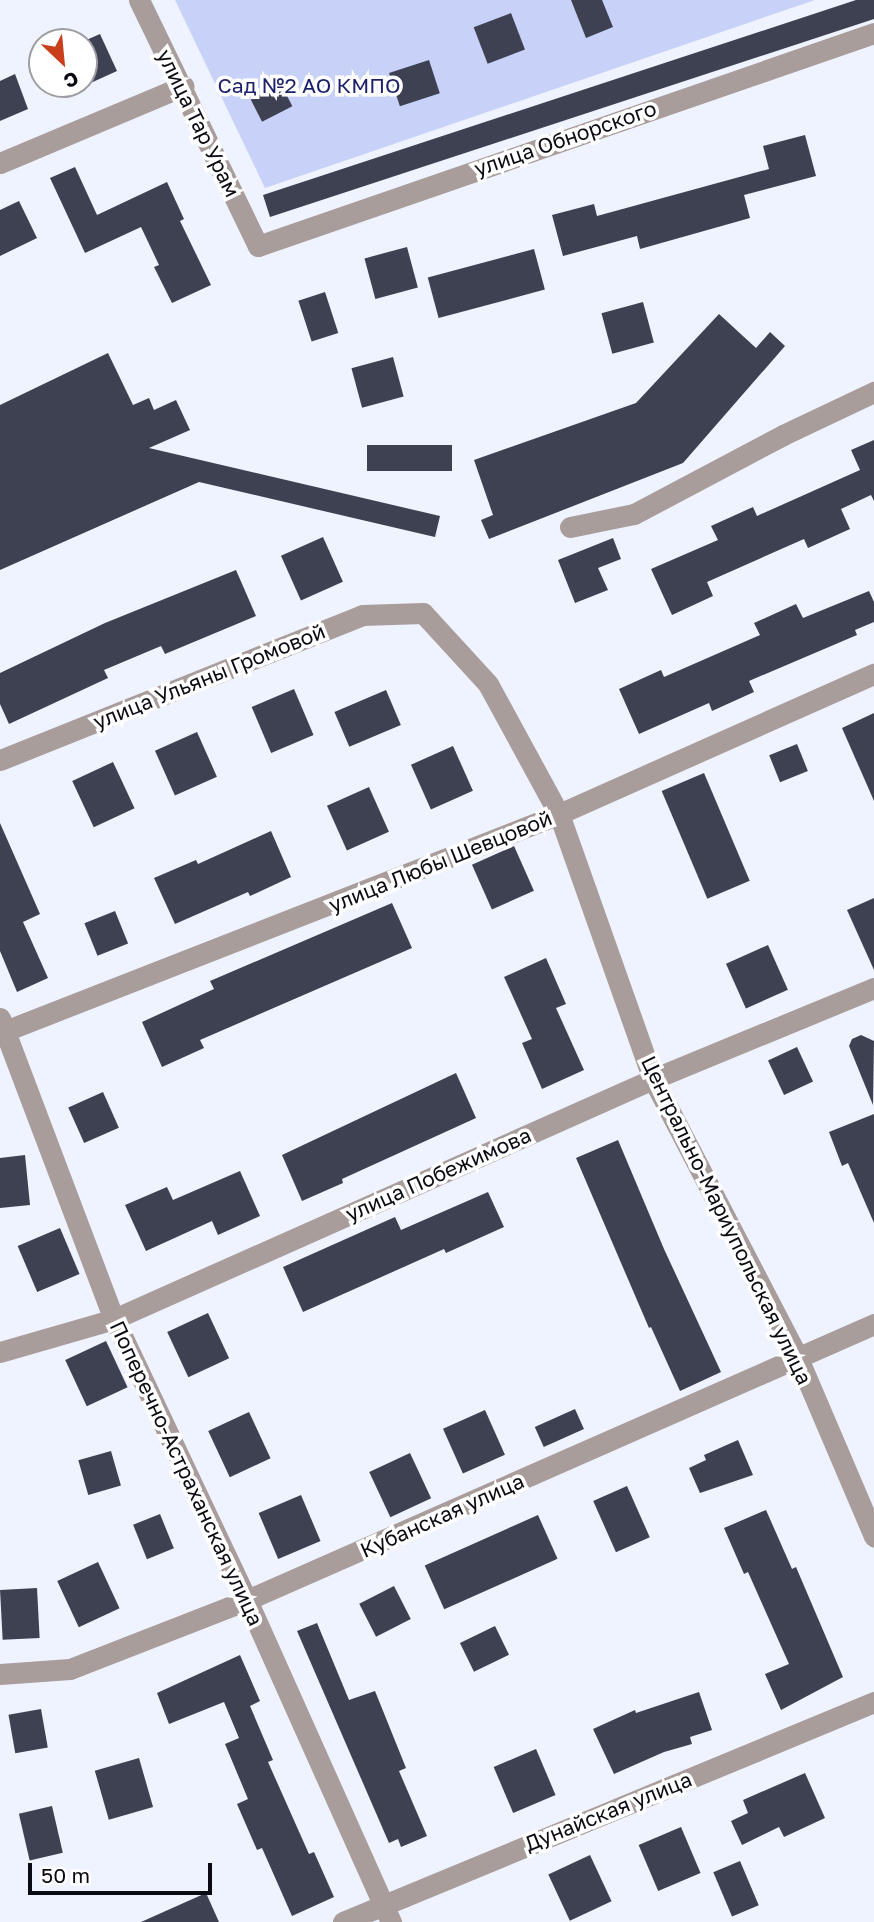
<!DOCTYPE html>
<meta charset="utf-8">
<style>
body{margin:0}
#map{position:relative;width:874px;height:1922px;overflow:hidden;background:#eff2ff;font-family:"Golos Text",sans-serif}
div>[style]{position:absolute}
.green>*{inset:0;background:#c8d2f9}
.building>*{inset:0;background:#3d4152;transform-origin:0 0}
.street>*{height:21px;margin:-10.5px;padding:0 10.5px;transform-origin:10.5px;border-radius:10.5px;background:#a89d9b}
span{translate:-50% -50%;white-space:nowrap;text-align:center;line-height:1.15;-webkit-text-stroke:7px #fff;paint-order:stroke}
.park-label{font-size:21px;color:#1c1f6a}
.street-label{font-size:21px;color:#0b0c13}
.north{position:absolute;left:28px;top:28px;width:70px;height:70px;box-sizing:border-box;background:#fff;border:2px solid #9d9ea1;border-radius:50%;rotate:154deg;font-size:19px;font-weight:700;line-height:28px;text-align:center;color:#0b0c13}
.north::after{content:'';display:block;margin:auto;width:24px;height:32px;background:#c93f1c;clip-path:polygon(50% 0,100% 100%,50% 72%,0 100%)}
.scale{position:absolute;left:28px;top:1863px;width:184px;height:32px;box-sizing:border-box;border:4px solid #0b0c13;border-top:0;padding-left:9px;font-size:21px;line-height:24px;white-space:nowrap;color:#0b0c13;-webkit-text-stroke:5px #fff;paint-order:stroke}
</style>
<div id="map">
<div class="green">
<i style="clip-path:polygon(175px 0,815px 0,265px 188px)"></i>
</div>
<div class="building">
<i style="clip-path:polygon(571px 0,602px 0,613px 27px,586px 38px)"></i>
<i style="clip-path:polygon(856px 0,874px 0,874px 19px,270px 217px,263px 195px)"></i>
<i style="left:511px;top:13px;width:39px;height:40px;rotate:69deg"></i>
<i style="clip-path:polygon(100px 34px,117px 71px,84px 86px,84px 41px)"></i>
<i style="left:429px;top:60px;width:35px;height:42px;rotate:72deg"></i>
<i style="clip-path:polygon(15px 74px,28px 109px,0 121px,0 81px)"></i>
<i style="left:281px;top:84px;width:25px;height:34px;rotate:63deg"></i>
<i style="clip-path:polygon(805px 135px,816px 176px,744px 195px,750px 218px,640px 249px,637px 236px,563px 256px,552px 215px,594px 204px,597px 216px,769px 169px,763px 146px)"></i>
<i style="clip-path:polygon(75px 167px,97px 215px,167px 182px,184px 219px,180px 221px,211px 285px,172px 303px,154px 267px,159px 265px,141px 227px,85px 253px,50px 178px)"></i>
<i style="clip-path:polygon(19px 201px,37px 238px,0 256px,0 210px)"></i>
<i style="left:407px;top:247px;width:42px;height:44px;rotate:75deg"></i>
<i style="left:534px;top:249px;width:42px;height:110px;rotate:75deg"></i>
<i style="left:325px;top:292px;width:43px;height:28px;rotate:72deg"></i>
<i style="left:643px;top:302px;width:42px;height:43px;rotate:75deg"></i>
<i style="clip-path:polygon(719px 314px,756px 348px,770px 332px,785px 346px,683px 463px,489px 539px,481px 520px,493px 515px,474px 460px,636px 403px)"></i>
<i style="clip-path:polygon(108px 353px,133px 405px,149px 398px,154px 410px,176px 400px,190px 430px,149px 448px,440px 516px,435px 537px,199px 482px,0 570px,0 405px)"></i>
<i style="left:393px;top:357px;width:41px;height:43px;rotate:75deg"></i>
<i style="clip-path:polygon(874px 440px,874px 501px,871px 495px,841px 509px,850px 529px,808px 548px,804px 539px,707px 582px,713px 596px,672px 615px,651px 569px,718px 540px,711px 526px,753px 507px,757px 516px,860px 470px,851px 450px)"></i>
<i style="left:367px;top:445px;width:85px;height:26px"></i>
<i style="left:323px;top:537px;width:49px;height:46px;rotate:66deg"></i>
<i style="clip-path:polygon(613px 538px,621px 559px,598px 568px,608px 590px,575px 603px,558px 560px)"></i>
<i style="clip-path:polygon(236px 570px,256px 616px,165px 654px,161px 646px,104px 670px,108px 678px,9px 724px,0 704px,0 673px,105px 623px)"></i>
<i style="clip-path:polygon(869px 591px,874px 602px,874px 622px,855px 630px,857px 635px,749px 681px,754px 692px,712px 711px,709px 703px,639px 734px,619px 689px,661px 670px,664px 677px,760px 635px,754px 623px,796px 604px,803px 618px)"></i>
<i style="left:294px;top:689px;width:50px;height:46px;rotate:67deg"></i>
<i style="left:386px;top:690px;width:38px;height:56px;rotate:67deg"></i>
<i style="clip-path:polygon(874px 713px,874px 801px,842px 728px)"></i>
<i style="left:197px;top:732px;width:49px;height:46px;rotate:66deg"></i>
<i style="left:797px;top:744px;width:29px;height:30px;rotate:68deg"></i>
<i style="left:453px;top:746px;width:49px;height:46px;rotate:66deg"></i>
<i style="left:113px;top:762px;width:51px;height:45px;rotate:65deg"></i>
<i style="left:704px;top:773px;width:117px;height:46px;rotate:67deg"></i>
<i style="left:369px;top:787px;width:49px;height:46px;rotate:66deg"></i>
<i style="clip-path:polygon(0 823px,40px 914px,23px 922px,48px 978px,17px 992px,0 951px)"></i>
<i style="clip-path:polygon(271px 831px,291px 877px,250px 896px,248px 892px,175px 924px,154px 878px,196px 860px,198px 864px)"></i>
<i style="left:514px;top:846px;width:49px;height:46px;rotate:66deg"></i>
<i style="clip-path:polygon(874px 898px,874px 970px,847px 910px)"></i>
<i style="clip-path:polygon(392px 903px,412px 948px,200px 1040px,204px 1048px,162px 1067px,142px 1022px,214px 989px,210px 981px)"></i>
<i style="left:115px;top:911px;width:35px;height:33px;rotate:68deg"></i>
<i style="left:768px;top:945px;width:49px;height:46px;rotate:66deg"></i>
<i style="clip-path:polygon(546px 958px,566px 1004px,556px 1008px,584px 1070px,542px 1089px,522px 1043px,532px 1039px,504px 977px)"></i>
<i style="clip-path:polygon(861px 1035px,874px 1041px,873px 1105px,849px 1046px,852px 1039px)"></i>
<i style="left:797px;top:1047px;width:38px;height:32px;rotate:65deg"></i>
<i style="clip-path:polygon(456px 1073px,476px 1118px,342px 1179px,343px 1183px,302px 1201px,282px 1155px)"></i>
<i style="left:103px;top:1092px;width:39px;height:38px;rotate:66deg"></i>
<i style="clip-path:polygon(874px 1114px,874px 1223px,848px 1163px,842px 1166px,829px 1132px)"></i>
<i style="clip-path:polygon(618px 1140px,664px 1249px,721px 1372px,680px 1391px,651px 1327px,649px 1328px,576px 1158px)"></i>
<i style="clip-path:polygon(25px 1155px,30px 1205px,0 1208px,0 1158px)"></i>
<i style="clip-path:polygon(240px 1171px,260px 1216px,218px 1235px,212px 1221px,146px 1251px,125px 1205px,167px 1187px,173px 1200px)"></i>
<i style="clip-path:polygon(488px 1192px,504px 1227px,446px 1253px,444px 1249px,303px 1312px,283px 1267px,395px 1217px,401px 1230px)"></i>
<i style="left:60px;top:1228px;width:50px;height:46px;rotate:67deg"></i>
<i style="left:208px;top:1313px;width:50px;height:45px;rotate:65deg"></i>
<i style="left:106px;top:1341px;width:51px;height:45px;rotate:65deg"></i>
<i style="left:575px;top:1409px;width:22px;height:44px;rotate:66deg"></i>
<i style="left:485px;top:1410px;width:49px;height:46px;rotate:66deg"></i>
<i style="left:249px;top:1412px;width:51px;height:45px;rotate:65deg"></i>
<i style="clip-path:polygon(738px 1440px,753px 1475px,700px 1493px,689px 1468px,706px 1460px,704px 1455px)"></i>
<i style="left:111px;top:1451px;width:36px;height:34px;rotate:74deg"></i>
<i style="left:410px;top:1453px;width:50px;height:45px;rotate:65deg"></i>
<i style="left:627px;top:1486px;width:56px;height:37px;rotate:66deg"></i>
<i style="left:301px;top:1495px;width:50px;height:46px;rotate:67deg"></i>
<i style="clip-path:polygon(766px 1510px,792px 1569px,796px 1567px,843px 1677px,781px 1710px,765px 1674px,789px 1664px,748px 1572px,744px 1574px,724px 1528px)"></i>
<i style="left:160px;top:1514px;width:37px;height:29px;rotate:68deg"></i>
<i style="left:538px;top:1515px;width:48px;height:124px;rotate:66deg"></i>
<i style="left:98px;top:1562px;width:51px;height:45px;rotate:65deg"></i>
<i style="left:394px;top:1586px;width:37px;height:39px;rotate:63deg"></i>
<i style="left:37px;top:1588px;width:50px;height:37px;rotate:87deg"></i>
<i style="clip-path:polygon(317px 1623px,349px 1700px,375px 1691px,406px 1768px,399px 1771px,427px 1836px,401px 1847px,398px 1839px,389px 1843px,297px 1631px)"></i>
<i style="left:495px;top:1626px;width:32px;height:39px;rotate:64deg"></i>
<i style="clip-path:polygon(240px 1655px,260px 1701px,250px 1706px,273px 1760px,268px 1762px,309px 1854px,314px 1852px,334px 1897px,292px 1916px,262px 1848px,257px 1850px,237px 1804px,248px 1799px,225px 1744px,239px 1738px,224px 1702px,169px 1724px,157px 1693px)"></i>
<i style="clip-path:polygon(699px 1692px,712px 1730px,690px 1737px,692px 1744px,664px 1752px,614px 1774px,593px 1729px,635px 1710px,636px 1713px)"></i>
<i style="left:41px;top:1709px;width:39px;height:33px;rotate:80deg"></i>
<i style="left:536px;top:1749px;width:50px;height:46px;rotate:67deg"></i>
<i style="left:139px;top:1758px;width:51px;height:46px;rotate:74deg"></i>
<i style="clip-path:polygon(805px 1773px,825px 1818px,784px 1837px,779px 1827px,742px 1845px,731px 1821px,748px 1813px,743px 1800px)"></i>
<i style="left:52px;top:1806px;width:48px;height:34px;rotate:77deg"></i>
<i style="left:681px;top:1827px;width:50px;height:46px;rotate:67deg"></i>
<i style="left:590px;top:1855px;width:51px;height:46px;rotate:65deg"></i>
<i style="left:740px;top:1861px;width:48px;height:29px;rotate:67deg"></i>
<i style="clip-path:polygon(206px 1893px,219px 1922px,141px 1922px)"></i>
</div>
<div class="street">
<i style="left:139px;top:0;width:273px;rotate:64.2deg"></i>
<i style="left:258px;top:246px;width:652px;rotate:-19.07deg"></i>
<i style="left:0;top:163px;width:199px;rotate:-22.8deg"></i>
<i style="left:570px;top:527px;width:65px;rotate:-11.5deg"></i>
<i style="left:634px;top:514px;width:169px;rotate:-27.9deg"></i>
<i style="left:783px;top:435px;width:101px;rotate:-25.3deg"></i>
<i style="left:0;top:760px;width:390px;rotate:-21.8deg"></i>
<i style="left:362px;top:615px;width:61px;rotate:-1.9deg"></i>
<i style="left:423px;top:613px;width:96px;rotate:47.5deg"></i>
<i style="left:488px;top:684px;width:148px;rotate:61.4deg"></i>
<i style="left:559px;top:814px;width:281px;rotate:70.5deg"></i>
<i style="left:653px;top:1079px;width:314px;rotate:62.5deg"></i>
<i style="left:798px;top:1358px;width:194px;rotate:66.9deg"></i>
<i style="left:0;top:1018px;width:322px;rotate:69.3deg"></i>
<i style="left:114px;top:1319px;width:311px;rotate:64.7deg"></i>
<i style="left:247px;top:1600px;width:353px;rotate:65.9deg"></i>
<i style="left:0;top:1033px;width:600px;rotate:-21.39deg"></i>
<i style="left:559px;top:814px;width:345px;rotate:-24deg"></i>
<i style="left:0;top:1352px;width:119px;rotate:-16.1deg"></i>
<i style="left:114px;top:1319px;width:590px;rotate:-24deg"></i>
<i style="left:653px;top:1079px;width:239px;rotate:-22.4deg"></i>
<i style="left:0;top:1674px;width:70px;rotate:-4.1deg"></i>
<i style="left:70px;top:1669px;width:190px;rotate:-21.3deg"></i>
<i style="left:247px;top:1600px;width:685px;rotate:-23.76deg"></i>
<i style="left:343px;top:1922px;width:575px;rotate:-22.5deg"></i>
</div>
<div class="park-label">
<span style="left:309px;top:85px">Сад №2 АО КМПО</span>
</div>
<div class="street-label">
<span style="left:199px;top:123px;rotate:64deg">улица Тар Урам</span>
<span style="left:565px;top:138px;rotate:-19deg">улица Обнорского</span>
<span style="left:209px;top:676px;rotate:-22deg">улица Ульяны Громовой</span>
<span style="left:440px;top:861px;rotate:-22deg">улица Любы Шевцовой</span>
<span style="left:438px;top:1174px;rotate:-24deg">улица Побежимова</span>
<span style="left:727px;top:1220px;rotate:64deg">Центрально-Мариупольская улица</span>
<span style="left:187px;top:1473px;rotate:65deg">Поперечно-Астраханская улица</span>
<span style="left:442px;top:1515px;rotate:-24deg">Кубанская улица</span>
<span style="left:608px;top:1811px;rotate:-22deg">Дунайская улица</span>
</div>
<div class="north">С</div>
<div class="scale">50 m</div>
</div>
